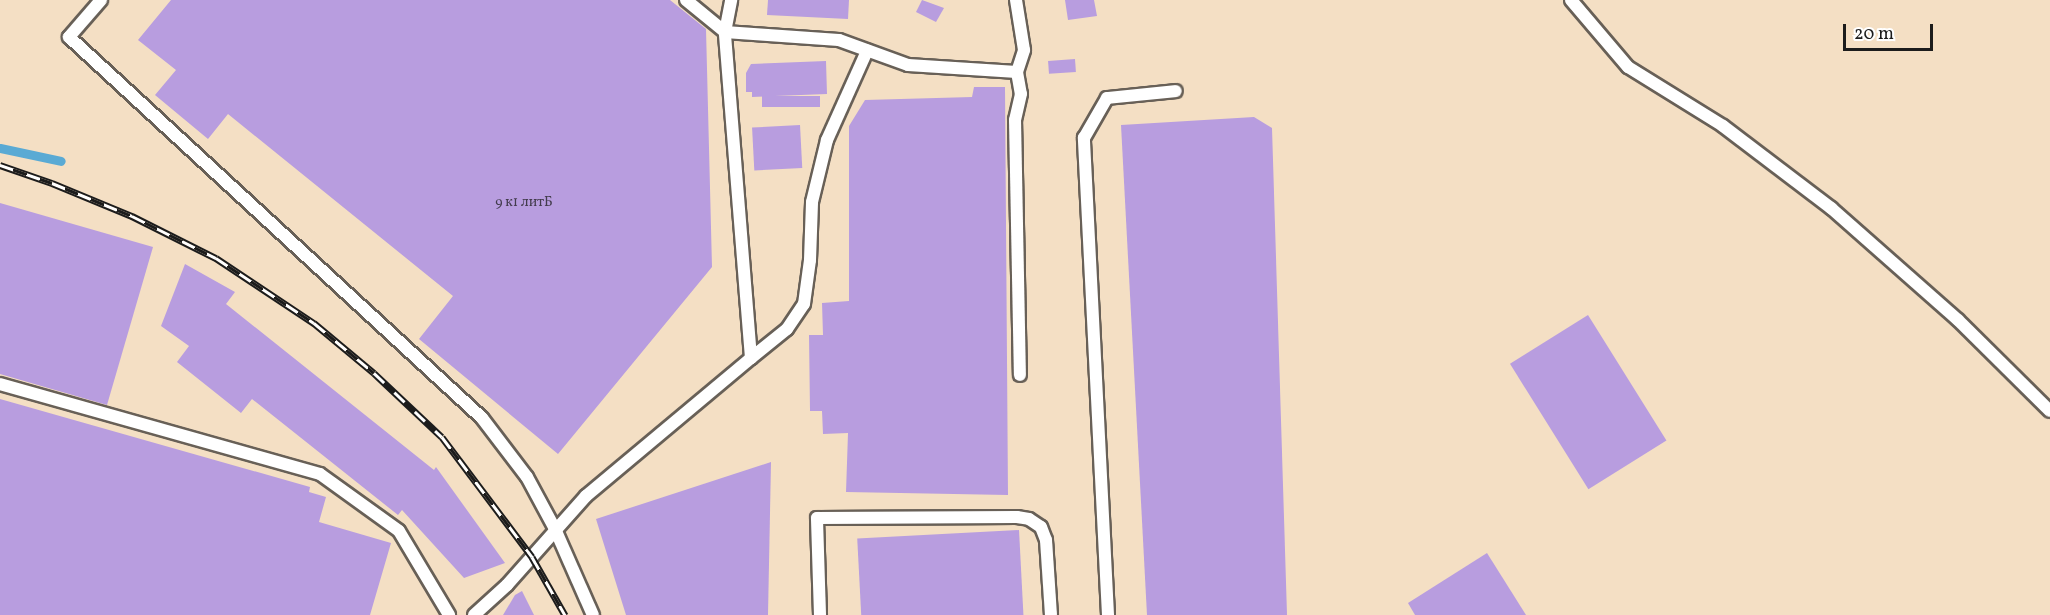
<!DOCTYPE html>
<meta charset="utf-8">
<style>
body{margin:0}
#map{position:relative;width:2050px;height:615px;overflow:hidden;background:#f4dfc4;font-family:Vollkorn,serif}
div>[style]{position:absolute}
.stream>*{height:9px;margin:-4.5px;padding:0 4.5px;transform-origin:4.5px;border-radius:4.5px;background:#5aaad4}
.building>*{inset:0;background:#b89ddf;transform-origin:0 0}
.roads{filter:drop-shadow(2px 0 #686057) drop-shadow(-2px 0 #686057) drop-shadow(0 2px #686057) drop-shadow(0 -2px #686057)}
.lane>*{height:12px;margin:-6px;padding:0 6px;transform-origin:6px;border-radius:6px;background:#fff}
.rail>*{height:7px;margin-top:-3.5px;transform-origin:0;background:repeating-linear-gradient(90deg,#fff 0 14px,#1c1c1c 0 28px);box-sizing:border-box;border-block:2px solid #1c1c1c}
span{translate:-50% -50%;white-space:nowrap;text-align:center;line-height:1.15;-webkit-text-stroke:5px #fff;paint-order:stroke}
.number-label{font-size:14px;color:#433c4d}
.number-label span{-webkit-text-stroke-width:0}
.scale{position:absolute;left:1843px;top:24px;width:90px;height:27px;box-sizing:border-box;border:3px solid #1c1c1c;border-top:0;padding-left:8px;font-size:18px;line-height:21px;white-space:nowrap;color:#1c1c1c;-webkit-text-stroke:4px #fff;paint-order:stroke}
</style>
<div id="map">
<div class="stream">
<i style="left:0;top:148px;width:62px;rotate:12deg"></i>
</div>
<div class="building">
<i style="clip-path:polygon(171px 0,670px 0,706px 29px,712px 267px,558px 454px,419px 339px,453px 296px,228px 114px,208px 139px,155px 95px,176px 70px,138px 40px)"></i>
<i style="clip-path:polygon(768px 0,849px 0,848px 19px,767px 15px)"></i>
<i style="clip-path:polygon(922px 0,944px 8px,936px 22px,916px 12px)"></i>
<i style="clip-path:polygon(1065px 0,1094px 0,1097px 16px,1068px 20px)"></i>
<i style="left:1075px;top:59px;width:13px;height:27px;rotate:86deg"></i>
<i style="clip-path:polygon(826px 61px,827px 94px,752px 97px,752px 92px,746px 92px,746px 73px,751px 64px)"></i>
<i style="clip-path:polygon(974px 87px,1005px 87px,1008px 495px,846px 492px,848px 433px,823px 434px,822px 411px,810px 411px,809px 335px,823px 335px,822px 303px,849px 301px,849px 126px,865px 100px,972px 97px)"></i>
<i style="left:820px;top:96px;width:11px;height:58px;rotate:90deg"></i>
<i style="clip-path:polygon(1254px 117px,1272px 128px,1287px 615px,1147px 615px,1121px 125px)"></i>
<i style="left:800px;top:125px;width:43px;height:48px;rotate:87deg"></i>
<i style="clip-path:polygon(0 203px,153px 247px,107px 405px,0 374px)"></i>
<i style="clip-path:polygon(185px 264px,235px 292px,226px 304px,434px 470px,436px 467px,505px 563px,464px 578px,402px 510px,398px 515px,252px 399px,241px 413px,177px 362px,189px 346px,161px 326px)"></i>
<i style="left:1588px;top:315px;width:148px;height:92px;rotate:58deg"></i>
<i style="clip-path:polygon(0 399px,310px 487px,309px 492px,326px 497px,319px 522px,391px 543px,370px 615px,0 615px)"></i>
<i style="clip-path:polygon(771px 462px,768px 615px,626px 615px,596px 519px)"></i>
<i style="left:1019px;top:530px;width:85px;height:162px;rotate:87deg"></i>
<i style="clip-path:polygon(1487px 553px,1526px 615px,1415px 615px,1408px 603px)"></i>
<i style="clip-path:polygon(522px 591px,534px 615px,503px 615px,515px 595px)"></i>
</div>
<div class="roads">
<div class="lane">
<i style="left:101px;top:0;width:49px;rotate:130.9deg"></i>
<i style="left:69px;top:37px;width:562px;rotate:42.69deg"></i>
<i style="left:482px;top:418px;width:74px;rotate:52.7deg"></i>
<i style="left:527px;top:477px;width:59px;rotate:61.7deg"></i>
<i style="left:555px;top:529px;width:94px;rotate:66.2deg"></i>
<i style="left:686px;top:0;width:50px;rotate:39.4deg"></i>
<i style="left:725px;top:32px;width:114px;rotate:4deg"></i>
<i style="left:839px;top:40px;width:73px;rotate:19.9deg"></i>
<i style="left:908px;top:65px;width:109px;rotate:3.7deg"></i>
<i style="left:1017px;top:72px;width:23px;rotate:-72deg"></i>
<i style="left:1024px;top:50px;width:51px;rotate:-99.1deg"></i>
<i style="left:1571px;top:0;width:88px;rotate:49.6deg"></i>
<i style="left:1628px;top:67px;width:112px;rotate:31.8deg"></i>
<i style="left:1723px;top:126px;width:136px;rotate:37.2deg"></i>
<i style="left:1831px;top:208px;width:169px;rotate:41.4deg"></i>
<i style="left:1958px;top:320px;width:129px;rotate:44.7deg"></i>
<i style="left:1017px;top:72px;width:22px;rotate:80deg"></i>
<i style="left:1021px;top:94px;width:27px;rotate:103deg"></i>
<i style="left:1015px;top:120px;width:255px;rotate:88.9deg"></i>
<i style="left:751px;top:358px;width:46px;rotate:-38.9deg"></i>
<i style="left:787px;top:329px;width:30px;rotate:-56deg"></i>
<i style="left:804px;top:304px;width:44px;rotate:-82.2deg"></i>
<i style="left:810px;top:260px;width:58px;rotate:-88deg"></i>
<i style="left:812px;top:202px;width:64px;rotate:-76.4deg"></i>
<i style="left:827px;top:140px;width:98px;rotate:-65.8deg"></i>
<i style="left:0;top:384px;width:332px;rotate:15.7deg"></i>
<i style="left:320px;top:474px;width:97px;rotate:35.8deg"></i>
<i style="left:399px;top:531px;width:98px;rotate:59.2deg"></i>
<i style="left:474px;top:615px;width:45px;rotate:-42.3deg"></i>
<i style="left:507px;top:585px;width:119px;rotate:-48.4deg"></i>
<i style="left:586px;top:496px;width:215px;rotate:-39.9deg"></i>
<i style="left:751px;top:358px;width:327px;rotate:-94.6deg"></i>
<i style="left:725px;top:32px;width:33px;rotate:-79deg"></i>
<i style="left:820px;top:615px;width:97px;rotate:-91.8deg"></i>
<i style="left:817px;top:518px;width:200px;rotate:-0.3deg"></i>
<i style="left:1017px;top:517px;width:12px;rotate:9deg"></i>
<i style="left:1029px;top:519px;width:14px;rotate:34deg"></i>
<i style="left:1041px;top:527px;width:14px;rotate:69deg"></i>
<i style="left:1046px;top:540px;width:75px;rotate:86.2deg"></i>
<i style="left:1108px;top:615px;width:478px;rotate:-92.9deg"></i>
<i style="left:1084px;top:138px;width:46px;rotate:-60.1deg"></i>
<i style="left:1107px;top:98px;width:69px;rotate:-5.8deg"></i>
</div>
</div>
<div class="rail">
<i style="left:0;top:165px;width:55px;rotate:19.1deg"></i>
<i style="left:52px;top:183px;width:87px;rotate:22.4deg"></i>
<i style="left:132px;top:216px;width:94px;rotate:26.6deg"></i>
<i style="left:216px;top:258px;width:118px;rotate:33.6deg"></i>
<i style="left:314px;top:323px;width:78px;rotate:39.8deg"></i>
<i style="left:374px;top:373px;width:93px;rotate:43.3deg"></i>
<i style="left:442px;top:437px;width:150px;rotate:53.1deg"></i>
<i style="left:532px;top:557px;width:67px;rotate:60.4deg"></i>
</div>
<div class="number-label">
<span style="left:524px;top:203px">9 к1 литБ</span>
</div>
<div class="scale">20 m</div>
</div>
